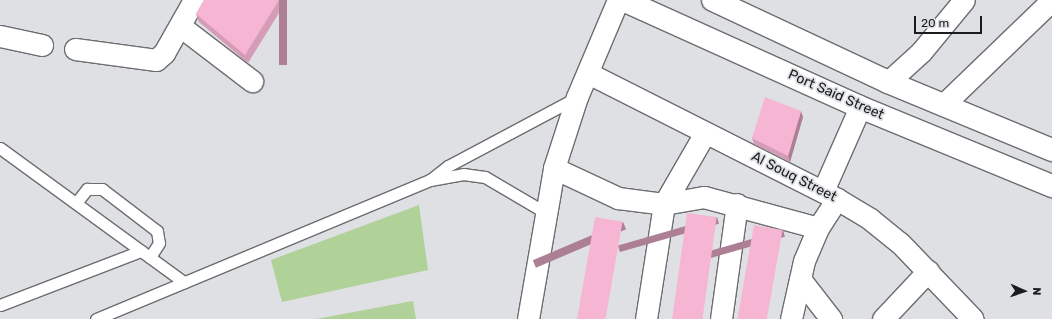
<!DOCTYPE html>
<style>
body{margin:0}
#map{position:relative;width:1052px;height:319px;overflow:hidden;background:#dee0e3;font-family:Rubik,sans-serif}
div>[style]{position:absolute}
.green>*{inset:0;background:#b0d198}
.roads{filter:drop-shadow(1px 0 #6b6d70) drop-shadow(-1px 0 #6b6d70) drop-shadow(0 1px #6b6d70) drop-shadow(0 -1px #6b6d70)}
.service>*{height:11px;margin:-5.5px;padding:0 5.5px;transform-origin:5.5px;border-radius:5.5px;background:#fff}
.minor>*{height:21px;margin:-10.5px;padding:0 10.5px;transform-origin:10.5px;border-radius:10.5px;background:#fff}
.primary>*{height:22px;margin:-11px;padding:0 11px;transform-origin:11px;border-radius:11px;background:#fff}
.wall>*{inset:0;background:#d49cb6}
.shaded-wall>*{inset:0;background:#ad7f94;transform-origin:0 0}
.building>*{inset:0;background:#f7b5d4;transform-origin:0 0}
span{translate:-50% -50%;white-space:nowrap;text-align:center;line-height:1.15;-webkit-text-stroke:3.5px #dee0e3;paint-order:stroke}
.street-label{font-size:14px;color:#1a1b1c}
.north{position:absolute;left:1004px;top:271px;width:40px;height:40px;-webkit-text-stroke:3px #dee0e3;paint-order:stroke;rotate:92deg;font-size:11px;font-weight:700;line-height:16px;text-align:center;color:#1a1b1c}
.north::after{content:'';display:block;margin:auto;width:14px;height:18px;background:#1a1b1c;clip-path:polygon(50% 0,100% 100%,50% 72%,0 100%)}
.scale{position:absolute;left:914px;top:16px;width:68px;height:18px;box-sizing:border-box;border:2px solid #1a1b1c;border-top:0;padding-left:5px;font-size:12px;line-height:14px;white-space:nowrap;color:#1a1b1c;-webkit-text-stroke:3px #dee0e3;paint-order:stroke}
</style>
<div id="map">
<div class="green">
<i style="clip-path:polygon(419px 205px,428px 270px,282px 302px,271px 260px)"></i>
<i style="clip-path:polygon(413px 301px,416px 319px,316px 319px)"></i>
</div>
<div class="roads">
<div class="service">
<i style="left:0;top:148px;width:228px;rotate:36.1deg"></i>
<i style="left:430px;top:180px;width:23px;rotate:-38deg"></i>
<i style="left:448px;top:166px;width:145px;rotate:-28deg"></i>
<i style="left:76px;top:203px;width:18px;rotate:-52deg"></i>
<i style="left:87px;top:189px;width:15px"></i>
<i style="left:102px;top:189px;width:69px;rotate:37.4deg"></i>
<i style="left:157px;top:231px;width:12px;rotate:81deg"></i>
<i style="left:159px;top:243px;width:17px;rotate:123deg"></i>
<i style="left:0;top:305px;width:151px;rotate:-21deg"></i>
<i style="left:96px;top:319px;width:362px;rotate:-22.6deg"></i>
<i style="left:430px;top:180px;width:34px;rotate:-10deg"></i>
<i style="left:463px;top:174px;width:22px;rotate:8deg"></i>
<i style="left:485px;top:177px;width:71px;rotate:30.5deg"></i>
</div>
<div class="minor">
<i style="left:180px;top:26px;width:91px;rotate:37.4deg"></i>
<i style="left:0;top:36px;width:43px;rotate:12.1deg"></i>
<i style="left:75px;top:49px;width:82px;rotate:7.7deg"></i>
<i style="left:156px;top:60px;width:11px;rotate:-41deg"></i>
<i style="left:164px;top:53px;width:61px;rotate:-60.5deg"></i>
<i style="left:588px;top:73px;width:279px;rotate:26.8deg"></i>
<i style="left:837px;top:199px;width:39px;rotate:31deg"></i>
<i style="left:870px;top:219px;width:38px;rotate:39deg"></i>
<i style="left:900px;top:243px;width:105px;rotate:46.2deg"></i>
<i style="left:888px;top:82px;width:45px;rotate:-42.3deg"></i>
<i style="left:921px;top:52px;width:67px;rotate:-50.4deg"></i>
<i style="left:943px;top:105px;width:151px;rotate:-43.9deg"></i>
<i style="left:554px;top:168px;width:71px;rotate:25.1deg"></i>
<i style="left:618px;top:198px;width:46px;rotate:7.4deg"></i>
<i style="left:664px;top:204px;width:41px;rotate:-9.9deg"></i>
<i style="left:704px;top:197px;width:118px;rotate:15.2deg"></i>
<i style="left:823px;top:191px;width:92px;rotate:-66.2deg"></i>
<i style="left:800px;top:279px;width:51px;rotate:52.2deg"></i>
<i style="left:528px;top:319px;width:153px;rotate:-80.2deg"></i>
<i style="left:554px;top:168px;width:75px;rotate:-72.1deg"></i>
<i style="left:577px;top:97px;width:105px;rotate:-67.1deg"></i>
<i style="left:646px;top:319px;width:116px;rotate:-81.1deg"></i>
<i style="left:664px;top:204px;width:82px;rotate:-60deg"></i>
<i style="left:721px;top:319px;width:116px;rotate:-82.1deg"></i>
<i style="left:791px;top:319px;width:59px;rotate:-77.4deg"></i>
<i style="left:804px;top:261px;width:36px;rotate:-67deg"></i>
<i style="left:818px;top:228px;width:35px;rotate:-57deg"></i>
<i style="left:883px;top:319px;width:66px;rotate:-46.8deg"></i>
</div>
<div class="primary">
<i style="left:623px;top:0;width:260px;rotate:24.3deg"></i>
<i style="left:860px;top:107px;width:208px;rotate:22.4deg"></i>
<i style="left:713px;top:0;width:193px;rotate:25.1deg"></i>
<i style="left:888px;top:82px;width:178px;rotate:22.5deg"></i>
</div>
</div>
<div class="wall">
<i style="clip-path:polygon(204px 0,287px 0,248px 63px,199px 22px,196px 14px)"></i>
<i style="clip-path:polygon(803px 117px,790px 162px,754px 144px,752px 138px)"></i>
</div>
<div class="shaded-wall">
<i style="left:279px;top:0;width:8px;height:65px"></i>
<i style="clip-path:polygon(801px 111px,803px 117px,790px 162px,788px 156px)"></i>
<i style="left:717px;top:217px;width:7px;height:103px;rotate:74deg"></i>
<i style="left:623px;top:222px;width:8px;height:98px;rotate:67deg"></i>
<i style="left:783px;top:230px;width:7px;height:90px;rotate:74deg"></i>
</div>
<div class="building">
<i style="clip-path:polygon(204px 0,279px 0,245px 55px,196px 14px)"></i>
<i style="clip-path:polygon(765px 97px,801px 111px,788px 156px,752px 138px)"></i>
<i style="left:687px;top:213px;width:30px;height:107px;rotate:8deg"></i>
<i style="left:595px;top:217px;width:28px;height:103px;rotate:10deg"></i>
<i style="left:754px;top:225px;width:29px;height:95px;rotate:10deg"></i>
</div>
<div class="street-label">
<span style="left:836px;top:95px;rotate:24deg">Port Said Street</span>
<span style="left:794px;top:177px;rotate:27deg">Al Souq Street</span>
</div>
<div class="north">N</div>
<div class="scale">20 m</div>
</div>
